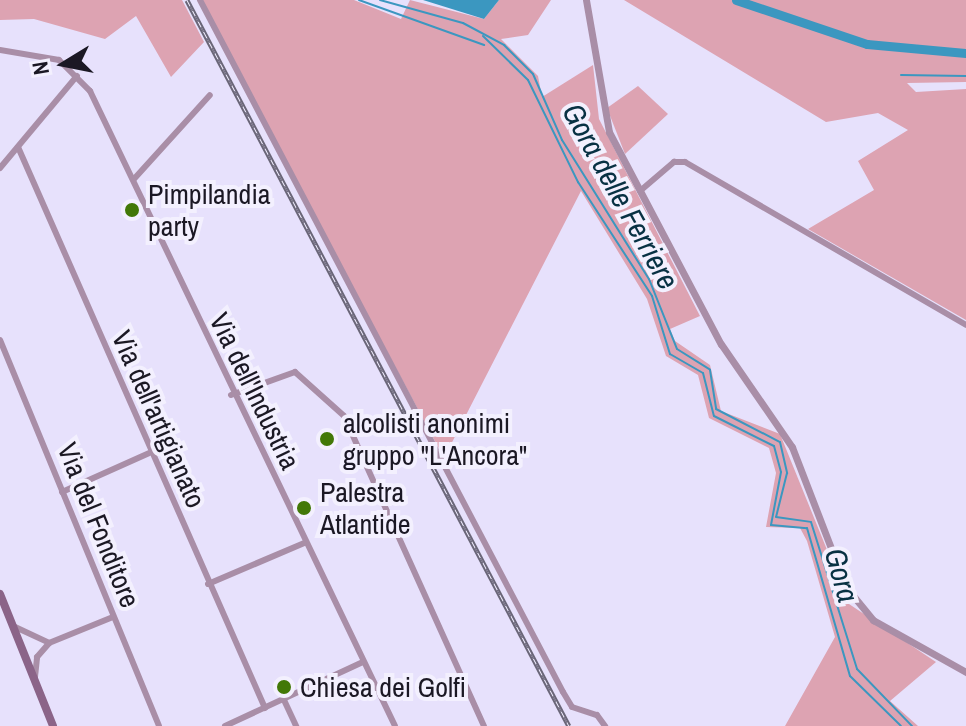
<!DOCTYPE html>
<style>
body{margin:0}
#map{position:relative;width:966px;height:726px;overflow:hidden;background:#e7e1fc;font-family:"Archivo Narrow",sans-serif}
div>[style]{position:absolute}
.green>*{inset:0;background:#dda3b2}
.water>*{inset:0;background:#3b97c0}
.stream>*{height:2px;margin:-1px;padding:0 1px;transform-origin:1px;border-radius:1px;background:#3b97c0}
.river>*{height:9px;margin:-4.5px;padding:0 4.5px;transform-origin:4.5px;border-radius:4.5px;background:#3b97c0}
.minor>*{height:6px;margin:-3px;padding:0 3px;transform-origin:3px;border-radius:3px;background:#a98ea7}
.tertiary>*{height:7px;margin:-3.5px;padding:0 3.5px;transform-origin:3.5px;border-radius:3.5px;background:#a98ea7}
.secondary>*{height:8px;margin:-4px;padding:0 4px;transform-origin:4px;border-radius:4px;background:#8b6488}
.rail>*{height:5px;margin-top:-2.5px;transform-origin:0;background:repeating-linear-gradient(90deg,#f3f0fe 0 6px,#6a6678 0 12px);box-sizing:border-box;border-block:2px solid #6a6678}
.dots>*{width:22px;height:22px;translate:-50% -50%;box-sizing:border-box;border:4px solid #f3f0fe;border-radius:50%}
span{translate:-50% -50%;white-space:nowrap;text-align:center;line-height:1.15;-webkit-text-stroke:8px #f3f0fe;paint-order:stroke}
.poi-label{font-size:28px;color:#1b1824}
.left{translate:0 -50%;text-align:left}
.street-label{font-size:28px;color:#1b1824}
.water-label{font-size:30px;color:#083143;font-style:italic}
.north{position:absolute;left:24px;top:24px;width:80px;height:80px;-webkit-text-stroke:6px #f3f0fe;paint-order:stroke;rotate:260deg;font-size:22px;font-weight:700;line-height:32px;text-align:center;color:#1b1824}
.north::after{content:'';display:block;margin:auto;width:28px;height:36px;background:#1b1824;clip-path:polygon(50% 0,100% 100%,50% 72%,0 100%)}
</style>
<div id="map">
<div class="green">
<i style="clip-path:polygon(0 0,182px 0,204px 42px,171px 77px,136px 16px,105px 39px,34px 19px,0 20px)"></i>
<i style="clip-path:polygon(199px 0,354px 0,401px 19px,410px 0,484px 19px,499px 0,551px 0,528px 35px,501px 39px,538px 76px,542px 97px,593px 65px,599px 119px,700px 316px,670px 329px,675px 341px,710px 365px,721px 411px,780px 434px,849px 604px,936px 662px,890px 701px,918px 726px,785px 726px,835px 637px,807px 541px,800px 528px,766px 527px,776px 473px,769px 448px,709px 418px,698px 375px,666px 356px,647px 299px,581px 191px,444px 458px)"></i>
<i style="clip-path:polygon(624px 0,966px 0,966px 82px,907px 83px,916px 92px,966px 89px,966px 320px,808px 229px,874px 190px,858px 161px,908px 130px,878px 113px,826px 122px)"></i>
<i style="clip-path:polygon(638px 86px,668px 114px,625px 154px,607px 108px)"></i>
</div>
<div class="water">
<i style="clip-path:polygon(423px 0,499px 0,484px 19px)"></i>
</div>
<div class="stream">
<i style="left:359px;top:0;width:133px;rotate:19.8deg"></i>
<i style="left:380px;top:0;width:86px;rotate:15.5deg"></i>
<i style="left:463px;top:23px;width:47px;rotate:28.2deg"></i>
<i style="left:504px;top:45px;width:41px;rotate:45deg"></i>
<i style="left:533px;top:74px;width:72px;rotate:66.3deg"></i>
<i style="left:562px;top:140px;width:164px;rotate:58deg"></i>
<i style="left:649px;top:279px;width:75px;rotate:68.2deg"></i>
<i style="left:677px;top:349px;width:39px;rotate:32deg"></i>
<i style="left:710px;top:370px;width:39px;rotate:81deg"></i>
<i style="left:716px;top:409px;width:72px;rotate:27.3deg"></i>
<i style="left:780px;top:442px;width:32px;rotate:77deg"></i>
<i style="left:787px;top:473px;width:45px;rotate:104deg"></i>
<i style="left:776px;top:517px;width:35px;rotate:8deg"></i>
<i style="left:811px;top:522px;width:154px;rotate:72.6deg"></i>
<i style="left:857px;top:669px;width:79px;rotate:46deg"></i>
<i style="left:483px;top:36px;width:63px;rotate:44.4deg"></i>
<i style="left:528px;top:80px;width:114px;rotate:63.9deg"></i>
<i style="left:578px;top:182px;width:136px;rotate:57deg"></i>
<i style="left:652px;top:296px;width:61px;rotate:72.8deg"></i>
<i style="left:670px;top:354px;width:38px;rotate:30deg"></i>
<i style="left:703px;top:373px;width:44px;rotate:75.7deg"></i>
<i style="left:714px;top:416px;width:67px;rotate:26.6deg"></i>
<i style="left:774px;top:446px;width:27px;rotate:75deg"></i>
<i style="left:781px;top:472px;width:54px;rotate:100.7deg"></i>
<i style="left:771px;top:525px;width:36px;rotate:5deg"></i>
<i style="left:807px;top:528px;width:154px;rotate:73.8deg"></i>
<i style="left:850px;top:676px;width:71px;rotate:44.4deg"></i>
<i style="left:901px;top:75px;width:65px;rotate:0.9deg"></i>
</div>
<div class="river">
<i style="left:736px;top:0;width:138px;rotate:18.6deg"></i>
<i style="left:867px;top:44px;width:99px;rotate:5.2deg"></i>
</div>
<div class="minor">
<i style="left:200px;top:0;width:781px;rotate:62.32deg"></i>
<i style="left:563px;top:692px;width:17px;rotate:59deg"></i>
<i style="left:572px;top:707px;width:26px;rotate:18deg"></i>
<i style="left:597px;top:715px;width:14px;rotate:54deg"></i>
<i style="left:0;top:50px;width:60px;rotate:9.6deg"></i>
<i style="left:59px;top:60px;width:44px;rotate:45deg"></i>
<i style="left:90px;top:91px;width:704px;rotate:64.34deg"></i>
<i style="left:18px;top:147px;width:613px;rotate:66.24deg"></i>
<i style="left:0;top:168px;width:120px;rotate:-50.1deg"></i>
<i style="left:134px;top:179px;width:113px;rotate:-47.9deg"></i>
<i style="left:640px;top:191px;width:45px;rotate:-40.5deg"></i>
<i style="left:674px;top:162px;width:11px"></i>
<i style="left:685px;top:162px;width:325px;rotate:30.1deg"></i>
<i style="left:0;top:340px;width:417px;rotate:67.6deg"></i>
<i style="left:231px;top:395px;width:68px;rotate:-19.8deg"></i>
<i style="left:295px;top:372px;width:66px;rotate:41.9deg"></i>
<i style="left:344px;top:416px;width:340px;rotate:65.7deg"></i>
<i style="left:62px;top:492px;width:95px;rotate:-24.1deg"></i>
<i style="left:208px;top:584px;width:104px;rotate:-23.1deg"></i>
<i style="left:13px;top:626px;width:40px;rotate:25deg"></i>
<i style="left:35px;top:677px;width:20px;rotate:-84deg"></i>
<i style="left:37px;top:657px;width:18px;rotate:-49deg"></i>
<i style="left:49px;top:643px;width:69px;rotate:-22.1deg"></i>
<i style="left:284px;top:700px;width:29px;rotate:65deg"></i>
<i style="left:225px;top:726px;width:152px;rotate:-24.9deg"></i>
</div>
<div class="tertiary">
<i style="left:586px;top:0;width:134px;rotate:80.1deg"></i>
<i style="left:609px;top:132px;width:240px;rotate:62.2deg"></i>
<i style="left:721px;top:344px;width:125px;rotate:55.4deg"></i>
<i style="left:792px;top:447px;width:150px;rotate:68.9deg"></i>
<i style="left:846px;top:587px;width:43px;rotate:50.7deg"></i>
<i style="left:873px;top:620px;width:107px;rotate:29.2deg"></i>
</div>
<div class="secondary">
<i style="left:0;top:594px;width:142px;rotate:68.1deg"></i>
</div>
<div class="rail">
<i style="left:187px;top:0;width:820px;rotate:62.25deg"></i>
</div>
<div class="dots">
<i style="left:132px;top:210px;background:#427807"></i>
<i style="left:327px;top:439px;background:#427807"></i>
<i style="left:304px;top:508px;background:#427807"></i>
<i style="left:284px;top:687px;background:#427807"></i>
</div>
<div class="poi-label">
<span class="left" style="left:148px;top:210px">Pimpilandia<br>party</span>
<span class="left" style="left:343px;top:439px">alcolisti anonimi<br>gruppo "L'Ancora"</span>
<span class="left" style="left:320px;top:508px">Palestra<br>Atlantide</span>
<span class="left" style="left:300px;top:687px">Chiesa dei Golfi</span>
</div>
<div class="street-label">
<span style="left:255px;top:391px;rotate:64deg">Via dell'Industria</span>
<span style="left:159px;top:419px;rotate:66deg">Via dell'artigianato</span>
<span style="left:99px;top:525px;rotate:68deg">Via del Fonditore</span>
</div>
<div class="water-label">
<span style="left:621px;top:196px;rotate:61deg">Gora delle Ferriere</span>
<span style="left:842px;top:575px;rotate:74deg">Gora</span>
</div>
<div class="north">N</div>
</div>
